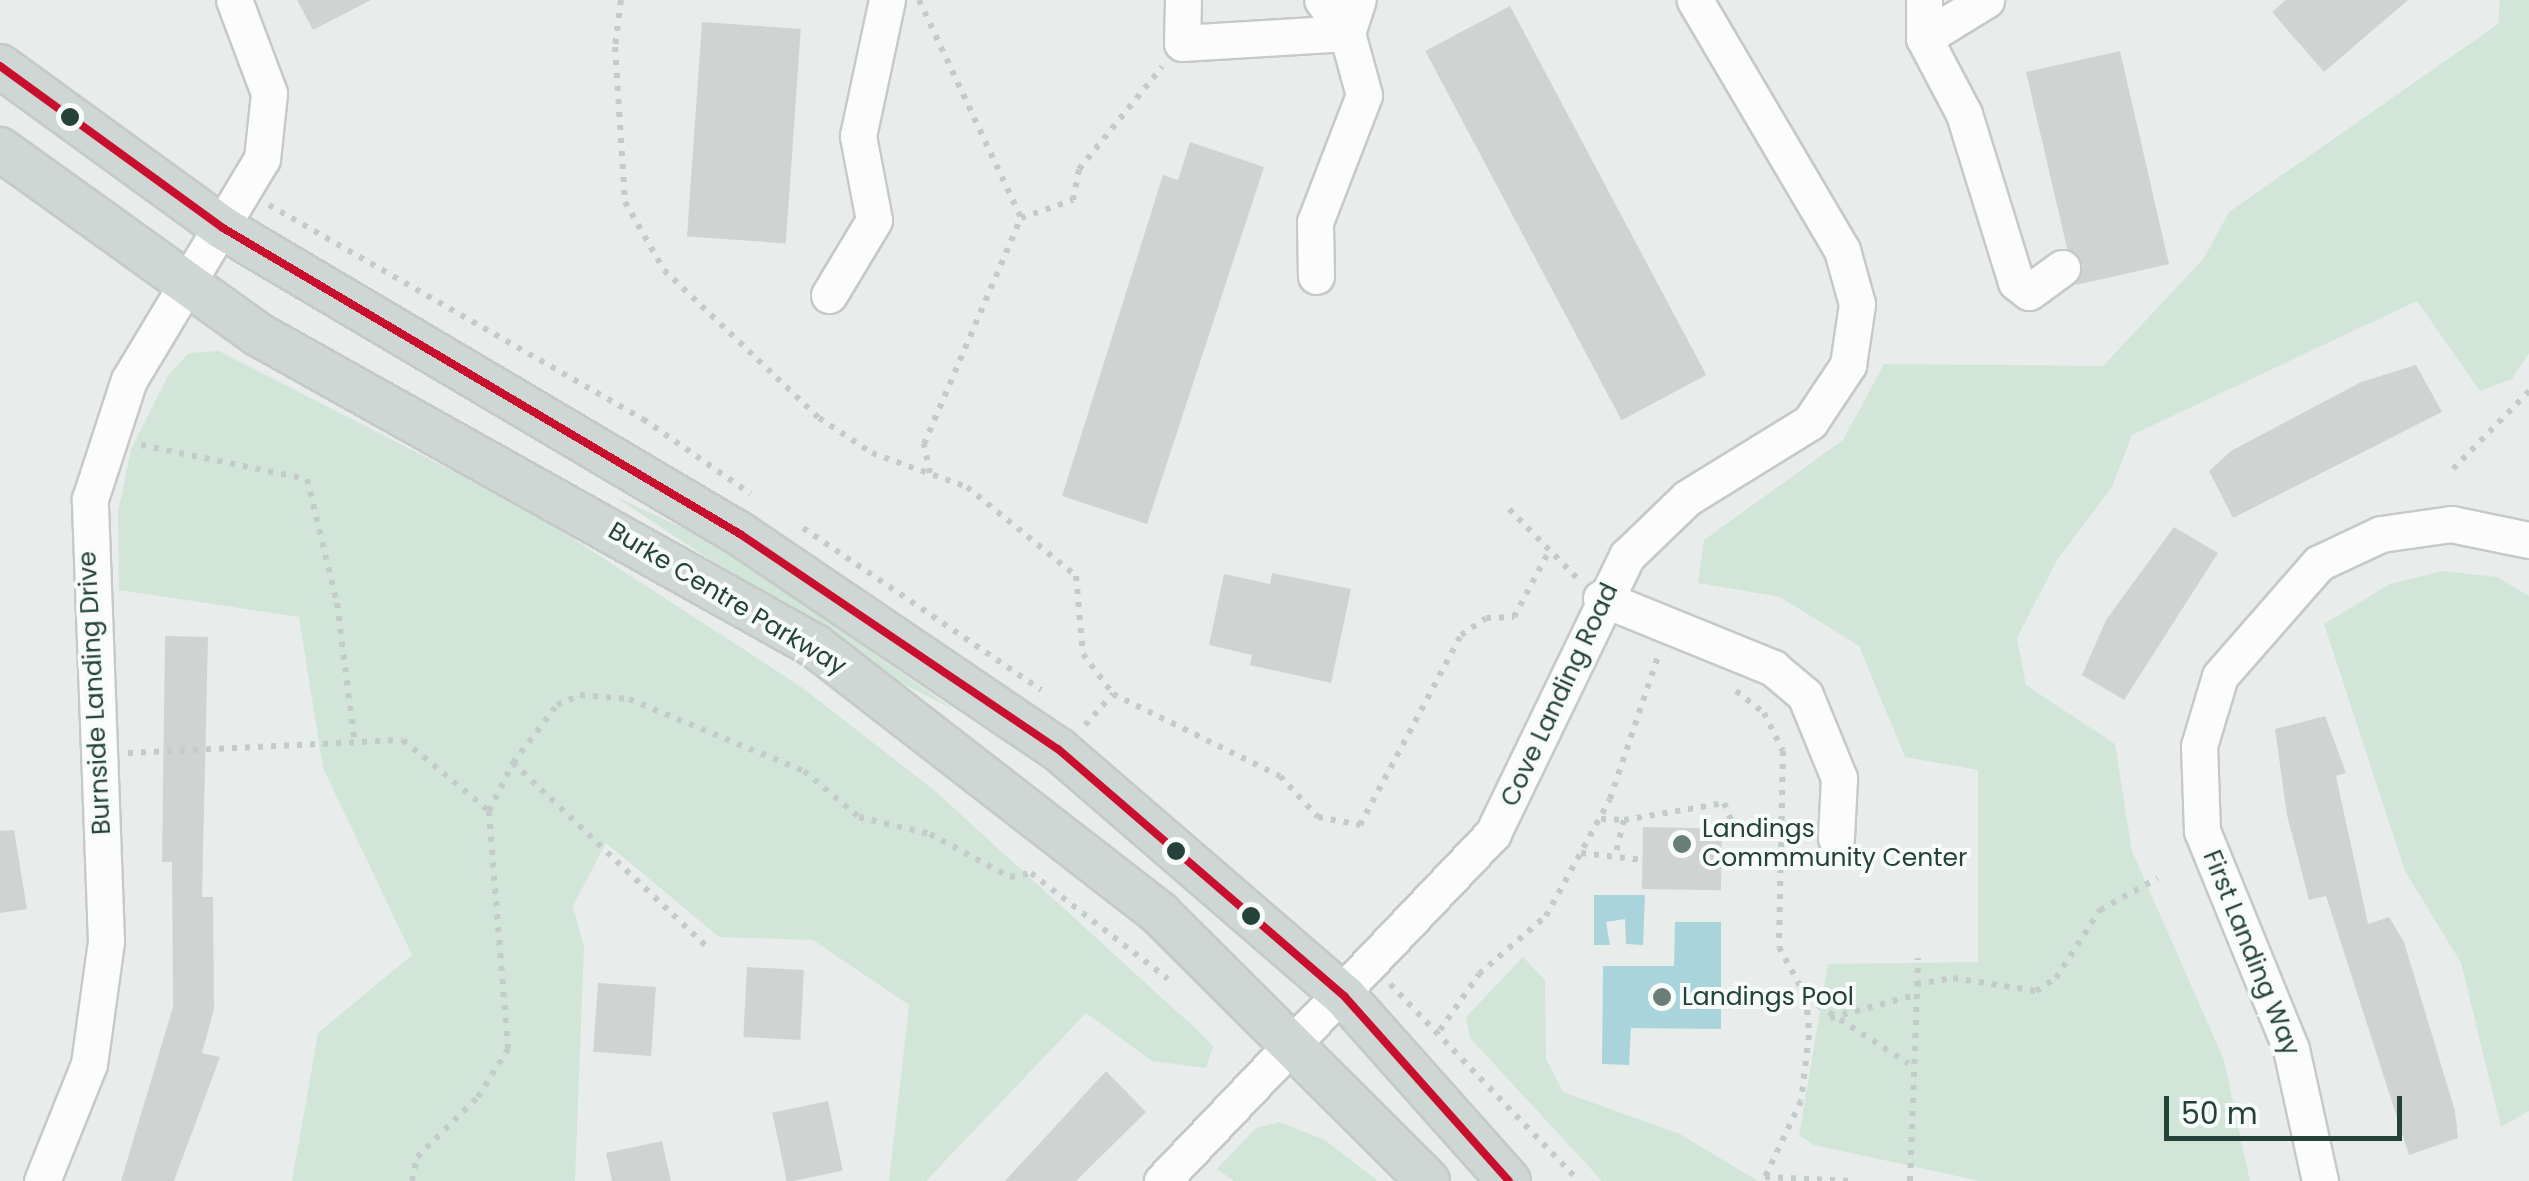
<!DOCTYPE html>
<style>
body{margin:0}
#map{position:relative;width:2529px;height:1181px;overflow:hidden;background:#e8edeb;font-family:Poppins,sans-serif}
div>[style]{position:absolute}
.green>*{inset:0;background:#d1e6d8}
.water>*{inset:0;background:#a9d4db}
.building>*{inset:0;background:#cfd4d2;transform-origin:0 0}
.path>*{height:6px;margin-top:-3px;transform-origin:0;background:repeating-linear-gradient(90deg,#c3ccca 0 5px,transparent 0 13px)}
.roads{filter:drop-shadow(2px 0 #c5cac8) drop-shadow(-2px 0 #c5cac8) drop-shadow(0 2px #c5cac8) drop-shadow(0 -2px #c5cac8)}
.minor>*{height:35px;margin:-17.5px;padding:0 17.5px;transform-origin:17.5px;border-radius:17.5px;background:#fcfcfc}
.major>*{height:42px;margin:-21px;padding:0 21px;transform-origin:21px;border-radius:21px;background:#cfd7d5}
.bus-1>*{height:8px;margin:-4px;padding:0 4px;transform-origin:4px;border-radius:4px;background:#c8102e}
.dots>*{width:28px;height:28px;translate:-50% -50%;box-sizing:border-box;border:5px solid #f7fbf9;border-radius:50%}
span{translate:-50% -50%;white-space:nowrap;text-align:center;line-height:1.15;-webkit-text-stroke:8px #f7fbf9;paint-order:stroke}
.street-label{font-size:25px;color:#24423a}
.poi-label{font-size:25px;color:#24423a}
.left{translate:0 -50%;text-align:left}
.scale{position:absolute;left:2164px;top:1096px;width:238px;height:45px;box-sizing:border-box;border:5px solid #24423a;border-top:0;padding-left:12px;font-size:30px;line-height:35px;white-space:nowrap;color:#24423a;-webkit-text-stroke:8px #f7fbf9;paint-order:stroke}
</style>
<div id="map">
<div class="green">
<i style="clip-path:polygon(2500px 0,2529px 0,2529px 353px,2512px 379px,2480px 391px,2417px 301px,2132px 435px,2112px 487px,2057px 560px,2017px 638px,2026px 685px,2115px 744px,2132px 851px,2224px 1060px,2250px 1181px,1980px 1181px,1814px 1145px,1799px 1135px,1828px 964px,1978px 962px,1978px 770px,1905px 757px,1859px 646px,1780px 597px,1698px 583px,1704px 540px,1843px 440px,1884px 364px,2103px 366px,2204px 258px,2229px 212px,2498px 24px)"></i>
<i style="clip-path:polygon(219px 351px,529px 510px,800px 686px,934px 790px,1196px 1029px,1213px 1046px,1206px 1068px,1152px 1061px,1086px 1013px,926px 1181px,889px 1181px,909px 1005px,813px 940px,719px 937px,606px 843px,573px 906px,584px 947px,575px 1181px,292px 1181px,318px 1033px,412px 955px,323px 768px,299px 617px,119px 590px,118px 513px,131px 449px,169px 374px,189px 353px)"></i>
<i style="clip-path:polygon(614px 496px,718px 544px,954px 710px,878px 671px)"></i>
<i style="clip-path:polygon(2443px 571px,2497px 577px,2529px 596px,2529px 1111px,2501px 1127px,2461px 963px,2405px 871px,2324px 624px,2390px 584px)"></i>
<i style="clip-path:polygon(1523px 957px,1545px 980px,1546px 1059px,1563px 1092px,1680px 1134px,1758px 1181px,1602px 1181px,1470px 1038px,1466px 1017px)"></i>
<i style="clip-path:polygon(1280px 1122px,1325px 1140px,1378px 1181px,1234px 1181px,1217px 1169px,1256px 1128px)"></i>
</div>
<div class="water">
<i style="clip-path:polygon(1594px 895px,1645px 895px,1643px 945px,1626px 944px,1625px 919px,1606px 922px,1610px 945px,1594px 945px)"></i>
<i style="clip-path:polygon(1675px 922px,1721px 922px,1721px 1029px,1631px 1028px,1629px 1065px,1602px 1064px,1603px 966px,1674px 966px)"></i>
</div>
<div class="building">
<i style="clip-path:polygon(297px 0,371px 0,313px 30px)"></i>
<i style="clip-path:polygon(2286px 0,2408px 0,2324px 72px,2272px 12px)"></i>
<i style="left:1510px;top:6px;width:418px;height:96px;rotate:62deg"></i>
<i style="left:702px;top:22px;width:99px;height:215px;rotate:4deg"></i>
<i style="clip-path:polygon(2120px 51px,2169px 264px,2076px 285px,2083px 265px,2067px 248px,2026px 72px)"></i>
<i style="clip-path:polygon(1190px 142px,1264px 167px,1147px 524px,1062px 496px,1163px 175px,1178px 180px)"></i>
<i style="clip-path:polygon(2416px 365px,2442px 412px,2233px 518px,2209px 471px,2231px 451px,2361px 382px)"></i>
<i style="clip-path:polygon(2174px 527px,2218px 553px,2124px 700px,2082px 675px,2106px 620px)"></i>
<i style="clip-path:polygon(1272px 573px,1351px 589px,1331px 683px,1250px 665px,1252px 655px,1209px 645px,1224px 574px,1270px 584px)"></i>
<i style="clip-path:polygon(165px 636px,208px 637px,202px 897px,213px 897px,214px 1009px,202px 1053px,220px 1057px,174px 1181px,121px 1181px,173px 1007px,172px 862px,162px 862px)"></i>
<i style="clip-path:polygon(2325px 716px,2346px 773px,2336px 776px,2368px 924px,2389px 917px,2404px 942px,2455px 1111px,2458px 1138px,2409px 1155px,2326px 896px,2309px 900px,2287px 815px,2275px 729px)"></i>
<i style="left:1643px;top:827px;width:79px;height:62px;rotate:1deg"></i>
<i style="clip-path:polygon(14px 830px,27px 909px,0 913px,0 831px)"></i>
<i style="left:747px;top:967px;width:57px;height:70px;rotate:3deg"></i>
<i style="left:598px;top:983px;width:58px;height:69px;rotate:4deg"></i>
<i style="clip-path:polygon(1106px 1071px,1146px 1112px,1076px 1181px,1005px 1181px)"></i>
<i style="left:828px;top:1101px;width:71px;height:57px;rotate:78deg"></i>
<i style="clip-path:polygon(662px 1141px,671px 1181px,612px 1181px,606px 1153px)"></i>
</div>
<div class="path">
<i style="left:621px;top:0;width:47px;rotate:97.3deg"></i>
<i style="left:615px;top:47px;width:155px;rotate:86.3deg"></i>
<i style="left:625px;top:202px;width:78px;rotate:60.2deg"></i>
<i style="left:664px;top:270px;width:214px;rotate:43.7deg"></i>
<i style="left:819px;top:418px;width:64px;rotate:33.4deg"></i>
<i style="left:872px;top:453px;width:101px;rotate:19.7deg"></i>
<i style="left:967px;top:487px;width:141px;rotate:39.2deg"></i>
<i style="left:1076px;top:576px;width:78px;rotate:84.9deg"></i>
<i style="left:1083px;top:654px;width:50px;rotate:53.1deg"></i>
<i style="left:1113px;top:694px;width:186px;rotate:26.2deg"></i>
<i style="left:1280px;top:776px;width:56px;rotate:47.2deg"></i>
<i style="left:1318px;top:817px;width:43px;rotate:10.8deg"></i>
<i style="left:1360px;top:825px;width:215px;rotate:-62deg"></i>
<i style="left:1461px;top:635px;width:30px;rotate:-34deg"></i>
<i style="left:1486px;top:618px;width:28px;rotate:-2deg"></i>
<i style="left:1514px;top:617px;width:72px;rotate:-62deg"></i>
<i style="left:919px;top:0;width:241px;rotate:64.9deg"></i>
<i style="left:1021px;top:218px;width:55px;rotate:-19.1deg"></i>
<i style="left:1073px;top:200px;width:32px;rotate:-79deg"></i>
<i style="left:1079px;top:169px;width:132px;rotate:-50.9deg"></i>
<i style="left:269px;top:205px;width:431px;rotate:29.8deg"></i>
<i style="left:643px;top:419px;width:131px;rotate:34.8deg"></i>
<i style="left:141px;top:445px;width:169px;rotate:11.6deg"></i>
<i style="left:307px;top:479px;width:128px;rotate:76.4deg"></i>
<i style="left:337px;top:603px;width:143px;rotate:82.8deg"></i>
<i style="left:2453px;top:469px;width:109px;rotate:-45.7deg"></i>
<i style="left:930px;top:473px;width:30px;rotate:-102deg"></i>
<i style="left:924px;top:444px;width:246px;rotate:-66.8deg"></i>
<i style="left:1509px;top:509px;width:97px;rotate:45.4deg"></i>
<i style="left:803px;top:528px;width:288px;rotate:34.2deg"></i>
<i style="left:1736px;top:691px;width:36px;rotate:38deg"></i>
<i style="left:1764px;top:713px;width:42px;rotate:63.4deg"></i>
<i style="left:1783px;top:751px;width:196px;rotate:91.2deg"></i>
<i style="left:1779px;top:947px;width:57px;rotate:61.6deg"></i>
<i style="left:1806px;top:997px;width:38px;rotate:85deg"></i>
<i style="left:1809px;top:1035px;width:66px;rotate:96.9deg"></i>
<i style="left:1801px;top:1101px;width:84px;rotate:115.3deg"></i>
<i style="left:1765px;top:1177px;width:86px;rotate:2.7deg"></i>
<i style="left:1085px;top:725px;width:42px;rotate:-47.9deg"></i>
<i style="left:128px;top:753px;width:275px;rotate:-2.7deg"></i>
<i style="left:403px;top:740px;width:112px;rotate:39.5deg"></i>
<i style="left:489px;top:811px;width:54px;rotate:-63.4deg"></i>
<i style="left:1601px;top:819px;width:23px;rotate:2deg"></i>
<i style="left:1624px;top:820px;width:38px;rotate:104deg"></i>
<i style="left:1624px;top:820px;width:101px;rotate:-9.6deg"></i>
<i style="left:1724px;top:803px;width:32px;rotate:68deg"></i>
<i style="left:1736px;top:833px;width:46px;rotate:1.2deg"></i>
<i style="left:1581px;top:853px;width:62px;rotate:6.4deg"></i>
<i style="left:705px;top:945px;width:265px;rotate:-136.5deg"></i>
<i style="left:513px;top:763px;width:73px;rotate:-52.8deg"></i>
<i style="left:557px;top:705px;width:25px;rotate:-23deg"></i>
<i style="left:580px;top:695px;width:49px;rotate:4.7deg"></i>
<i style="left:629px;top:699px;width:189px;rotate:22.4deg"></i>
<i style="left:804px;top:771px;width:72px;rotate:39.9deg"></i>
<i style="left:859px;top:817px;width:73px;rotate:13.5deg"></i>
<i style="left:930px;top:834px;width:91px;rotate:28.3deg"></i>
<i style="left:1010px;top:877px;width:21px;rotate:-11deg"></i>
<i style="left:1031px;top:873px;width:173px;rotate:37.7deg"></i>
<i style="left:1390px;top:984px;width:273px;rotate:46.2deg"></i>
<i style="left:1916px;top:984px;width:37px;rotate:-9deg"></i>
<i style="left:1953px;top:978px;width:84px;rotate:8.9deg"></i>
<i style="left:2036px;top:991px;width:24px;rotate:-33deg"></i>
<i style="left:2056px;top:978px;width:81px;rotate:-57.1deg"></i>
<i style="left:2100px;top:910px;width:66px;rotate:-28.9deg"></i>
<i style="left:1807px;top:998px;width:121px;rotate:32.9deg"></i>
<i style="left:1830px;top:1018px;width:88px;rotate:-15.1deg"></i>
<i style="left:1440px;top:1030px;width:68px;rotate:-55.1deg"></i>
<i style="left:1479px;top:974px;width:89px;rotate:-40.9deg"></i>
<i style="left:1546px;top:916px;width:133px;rotate:-61.3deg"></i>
<i style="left:1610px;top:799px;width:154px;rotate:-71.4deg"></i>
<i style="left:412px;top:1181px;width:25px;rotate:-78deg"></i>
<i style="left:417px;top:1157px;width:86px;rotate:-44.5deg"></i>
<i style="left:478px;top:1097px;width:57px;rotate:-58deg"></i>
<i style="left:508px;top:1049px;width:239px;rotate:-94.6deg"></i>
<i style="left:1910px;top:1181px;width:223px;rotate:-87.9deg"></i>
</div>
<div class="roads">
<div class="minor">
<i style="left:1183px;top:0;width:43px;rotate:91.3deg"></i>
<i style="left:1182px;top:43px;width:165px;rotate:-3.5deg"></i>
<i style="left:1347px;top:33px;width:35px;rotate:-72deg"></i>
<i style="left:1924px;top:0;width:38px;rotate:90deg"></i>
<i style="left:1924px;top:38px;width:73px;rotate:-31.5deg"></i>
<i style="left:1924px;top:38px;width:86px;rotate:62.2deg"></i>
<i style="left:1964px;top:114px;width:176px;rotate:72.8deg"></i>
<i style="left:2016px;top:282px;width:16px;rotate:38deg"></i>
<i style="left:2029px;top:292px;width:41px;rotate:-36deg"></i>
<i style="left:1316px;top:276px;width:54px;rotate:-91.1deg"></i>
<i style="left:1315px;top:222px;width:136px;rotate:-68.9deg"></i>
<i style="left:1364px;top:95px;width:64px;rotate:-105.3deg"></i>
<i style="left:1347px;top:33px;width:41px;rotate:-127.1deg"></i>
<i style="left:829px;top:295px;width:87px;rotate:-59deg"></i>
<i style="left:874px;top:220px;width:86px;rotate:-100.8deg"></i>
<i style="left:858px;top:136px;width:139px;rotate:-78deg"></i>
<i style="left:1601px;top:598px;width:186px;rotate:22.1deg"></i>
<i style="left:1773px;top:668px;width:42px;rotate:40.2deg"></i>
<i style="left:1805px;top:695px;width:90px;rotate:67.7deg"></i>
<i style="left:1839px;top:778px;width:60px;rotate:92.9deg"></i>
<i style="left:42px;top:1181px;width:126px;rotate:-68.1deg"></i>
<i style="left:89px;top:1064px;width:124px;rotate:-82.1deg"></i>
<i style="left:106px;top:941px;width:442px;rotate:-92.1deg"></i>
<i style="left:90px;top:499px;width:125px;rotate:-71.9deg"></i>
<i style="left:129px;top:380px;width:258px;rotate:-59deg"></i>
<i style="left:262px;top:159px;width:66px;rotate:-83.9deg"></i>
<i style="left:269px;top:93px;width:99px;rotate:-110.6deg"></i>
<i style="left:1162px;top:1181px;width:480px;rotate:-46.4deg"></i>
<i style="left:1493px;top:833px;width:308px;rotate:-64.2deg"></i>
<i style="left:1627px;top:556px;width:83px;rotate:-44deg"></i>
<i style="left:1687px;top:498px;width:145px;rotate:-31.7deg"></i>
<i style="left:1810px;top:422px;width:69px;rotate:-56.3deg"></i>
<i style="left:1848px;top:365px;width:62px;rotate:-81.6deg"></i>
<i style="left:1857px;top:304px;width:56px;rotate:-105.5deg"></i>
<i style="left:1842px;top:250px;width:290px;rotate:-120.5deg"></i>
<i style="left:2320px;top:1181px;width:135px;rotate:-102.4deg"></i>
<i style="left:2291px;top:1049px;width:235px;rotate:-112.2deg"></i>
<i style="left:2202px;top:831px;width:85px;rotate:-92deg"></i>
<i style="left:2199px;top:746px;width:73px;rotate:-73.3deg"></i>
<i style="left:2220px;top:676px;width:150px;rotate:-48.8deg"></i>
<i style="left:2319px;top:563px;width:68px;rotate:-25.1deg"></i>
<i style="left:2381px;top:534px;width:71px;rotate:-8.1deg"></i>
<i style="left:2451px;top:524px;width:80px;rotate:11.6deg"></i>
</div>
<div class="major">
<i style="left:0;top:66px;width:276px;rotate:36deg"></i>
<i style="left:223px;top:228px;width:601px;rotate:30.62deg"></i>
<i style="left:740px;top:534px;width:384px;rotate:34.1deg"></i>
<i style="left:1058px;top:749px;width:379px;rotate:40.8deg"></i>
<i style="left:1345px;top:997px;width:246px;rotate:48.3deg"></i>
<i style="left:0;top:149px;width:319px;rotate:35.7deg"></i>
<i style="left:259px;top:335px;width:637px;rotate:29.22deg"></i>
<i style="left:815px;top:646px;width:437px;rotate:37.8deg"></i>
<i style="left:1160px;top:914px;width:378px;rotate:44.9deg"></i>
</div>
</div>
<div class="bus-1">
<i style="left:0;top:66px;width:276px;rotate:36deg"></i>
<i style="left:223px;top:228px;width:601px;rotate:30.62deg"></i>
<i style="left:740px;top:534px;width:384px;rotate:34.1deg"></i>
<i style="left:1058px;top:749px;width:379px;rotate:40.8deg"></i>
<i style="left:1345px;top:997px;width:246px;rotate:48.3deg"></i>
</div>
<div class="dots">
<i style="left:70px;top:117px;background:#24423a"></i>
<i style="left:1682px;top:844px;background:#697e78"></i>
<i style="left:1176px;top:851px;background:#24423a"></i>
<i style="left:1251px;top:916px;background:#24423a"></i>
<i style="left:1662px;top:997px;background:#697e78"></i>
</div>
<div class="street-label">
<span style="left:727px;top:599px;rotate:31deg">Burke Centre Parkway</span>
<span style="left:95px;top:693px;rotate:-93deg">Burnside Landing Drive</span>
<span style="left:1560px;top:695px;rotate:-65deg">Cove Landing Road</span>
<span style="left:2251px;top:953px;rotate:68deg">First Landing Way</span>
</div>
<div class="poi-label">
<span class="left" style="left:1702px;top:844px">Landings<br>Commmunity Center</span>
<span class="left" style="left:1682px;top:997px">Landings Pool</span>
</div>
<div class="scale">50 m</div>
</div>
